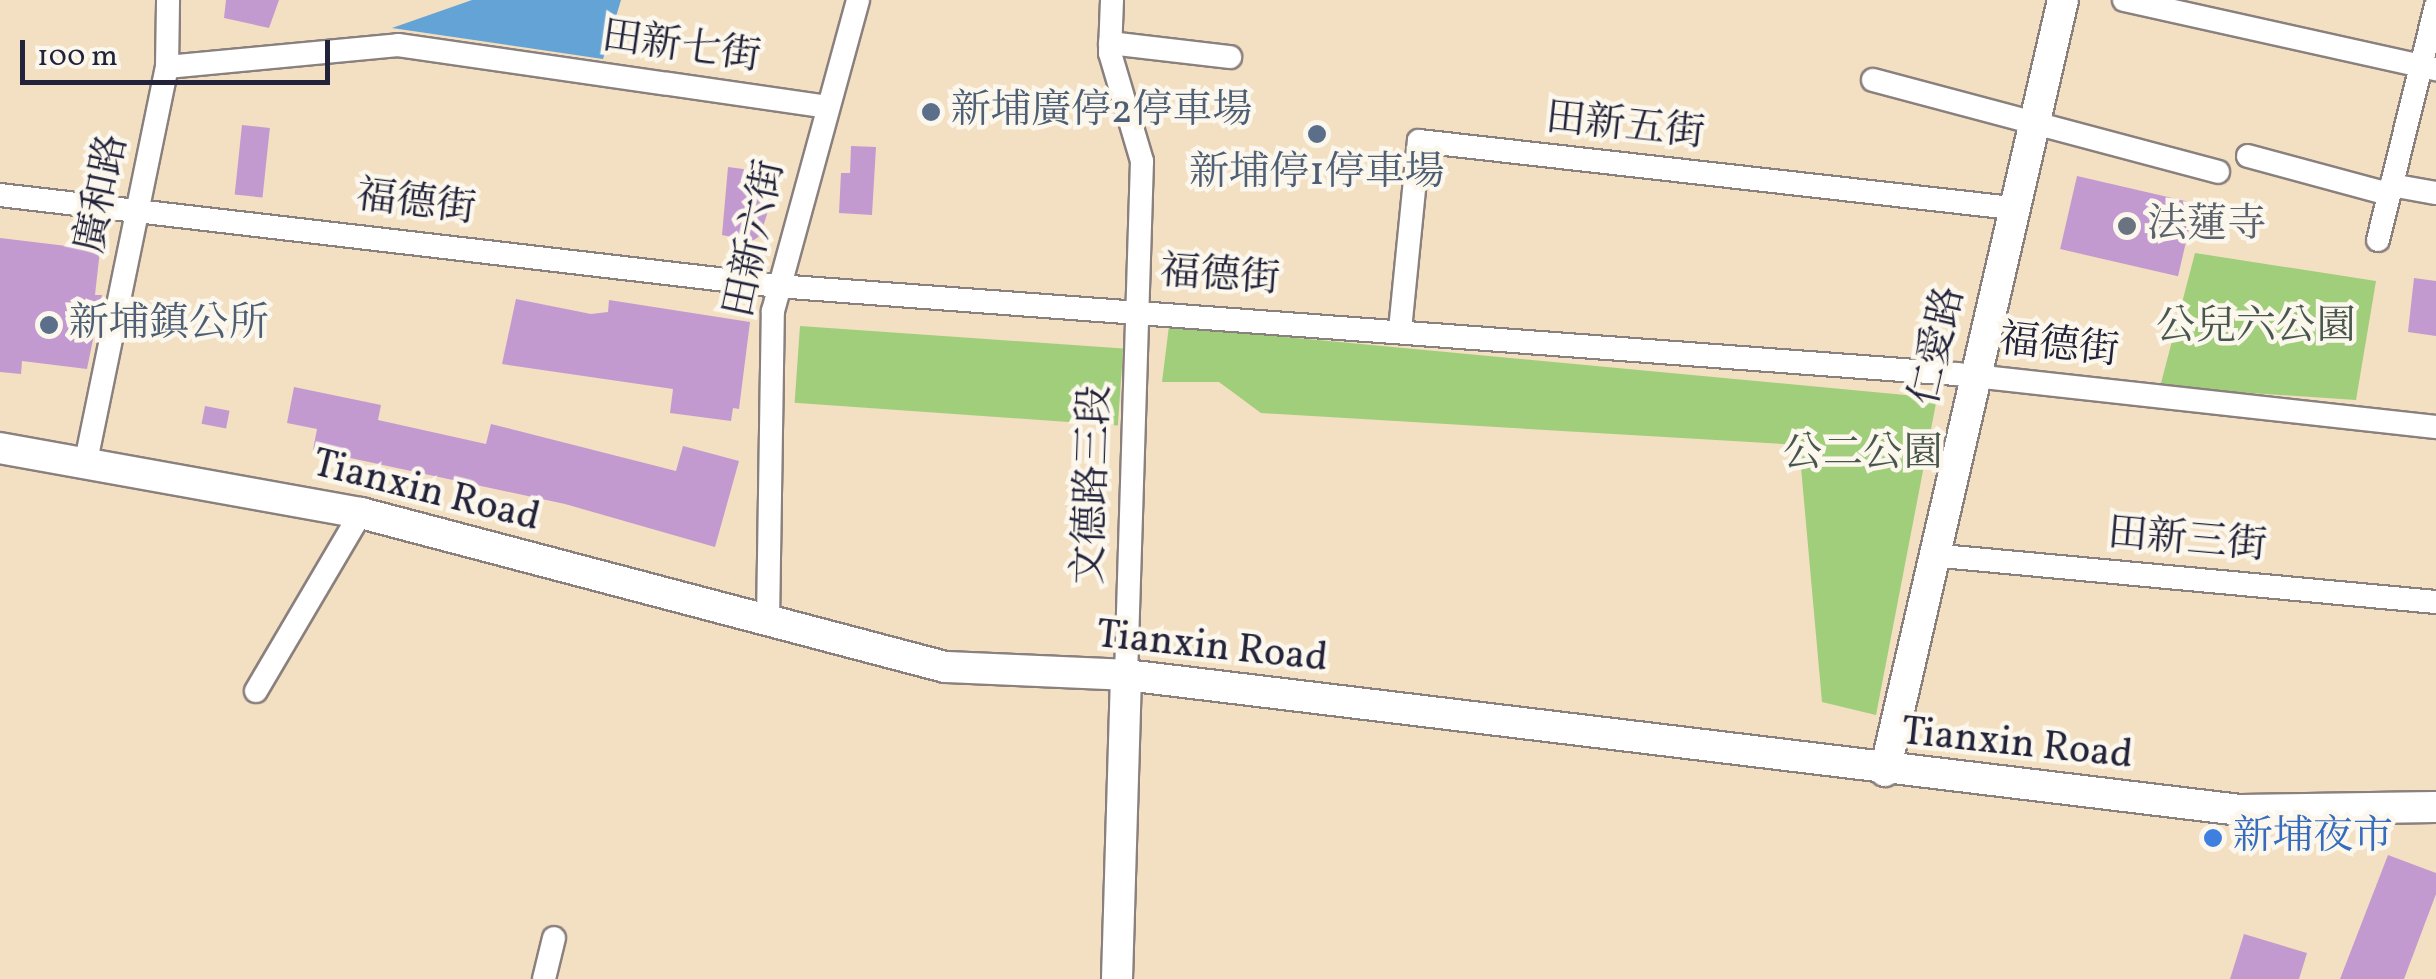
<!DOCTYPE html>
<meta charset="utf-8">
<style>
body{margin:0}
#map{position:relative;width:2436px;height:979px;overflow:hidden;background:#f3dfc2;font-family:Vollkorn,"Noto Serif TC",serif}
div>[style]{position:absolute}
.green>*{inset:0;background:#a0ce7b;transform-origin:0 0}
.water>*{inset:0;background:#63a3d5}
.building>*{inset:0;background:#c39acf;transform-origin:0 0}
.roads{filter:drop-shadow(2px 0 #8a807e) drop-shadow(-2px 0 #8a807e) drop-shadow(0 2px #8a807e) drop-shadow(0 -2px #8a807e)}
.minor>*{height:22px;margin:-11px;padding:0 11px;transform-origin:11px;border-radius:11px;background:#fff}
.major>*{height:30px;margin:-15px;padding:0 15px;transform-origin:15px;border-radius:15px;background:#fff}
.dots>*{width:28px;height:28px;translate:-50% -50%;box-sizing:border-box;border:5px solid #fbf7ec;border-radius:50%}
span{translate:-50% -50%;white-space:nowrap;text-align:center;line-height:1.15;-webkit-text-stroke:9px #fbf7ec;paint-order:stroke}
.street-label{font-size:40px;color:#22223b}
.service-label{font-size:40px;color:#4e5e75}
.left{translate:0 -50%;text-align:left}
.worship-label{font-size:40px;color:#5b616d}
.park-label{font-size:40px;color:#48564e}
.shop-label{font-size:40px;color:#366cbe}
.scale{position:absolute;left:20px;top:40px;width:310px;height:45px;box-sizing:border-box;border:5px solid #22223b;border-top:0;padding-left:12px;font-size:30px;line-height:35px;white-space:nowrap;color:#22223b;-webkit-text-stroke:8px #fbf7ec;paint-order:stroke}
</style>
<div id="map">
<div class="green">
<i style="clip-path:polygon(2195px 253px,2376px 281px,2356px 400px,2160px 387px)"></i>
<i style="left:800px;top:326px;width:324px;height:77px;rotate:4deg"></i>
<i style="clip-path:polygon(1169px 326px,1937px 398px,1876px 715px,1822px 702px,1799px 445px,1261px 413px,1219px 382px,1162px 382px)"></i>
</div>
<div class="water">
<i style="clip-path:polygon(472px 0,621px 0,603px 59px,392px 28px)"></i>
</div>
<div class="building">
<i style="clip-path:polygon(226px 0,279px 0,269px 28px,224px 18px)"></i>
<i style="left:242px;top:125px;width:28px;height:70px;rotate:6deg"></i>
<i style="clip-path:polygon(851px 146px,876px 147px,872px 215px,839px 213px,841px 173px,850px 173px)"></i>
<i style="clip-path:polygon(728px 167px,780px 174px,760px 236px,752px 241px,722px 235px)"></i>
<i style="left:2077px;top:176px;width:121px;height:75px;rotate:13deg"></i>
<i style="clip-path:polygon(0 238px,100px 250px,95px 295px,102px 295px,87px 369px,22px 361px,21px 374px,0 372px)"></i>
<i style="clip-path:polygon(2414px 278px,2436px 281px,2436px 336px,2408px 332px)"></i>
<i style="clip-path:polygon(516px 299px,591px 314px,608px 312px,609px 300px,750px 322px,739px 409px,733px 408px,731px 421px,670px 413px,673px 389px,502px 364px)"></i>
<i style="clip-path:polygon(294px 387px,381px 405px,378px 420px,486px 444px,491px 424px,676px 471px,683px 446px,739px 461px,715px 547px,565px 504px,313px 450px,317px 429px,287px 423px)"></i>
<i style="left:205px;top:406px;width:25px;height:18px;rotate:11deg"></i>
<i style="clip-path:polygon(2388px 855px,2436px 873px,2436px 894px,2404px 979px,2340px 979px)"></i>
<i style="clip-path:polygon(2244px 934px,2307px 953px,2299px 979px,2230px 979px)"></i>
</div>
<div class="roads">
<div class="minor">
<i style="left:1112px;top:0;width:53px;rotate:92.2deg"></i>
<i style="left:1110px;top:53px;width:113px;rotate:73.5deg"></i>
<i style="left:1142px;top:161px;width:514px;rotate:91.78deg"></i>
<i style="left:2124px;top:0;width:320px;rotate:12.5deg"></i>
<i style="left:1110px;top:43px;width:121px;rotate:6.7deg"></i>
<i style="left:167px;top:67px;width:232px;rotate:-5.4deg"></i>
<i style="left:398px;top:45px;width:432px;rotate:8.2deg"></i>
<i style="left:1873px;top:80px;width:357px;rotate:14.9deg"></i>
<i style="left:2248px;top:156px;width:146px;rotate:15.1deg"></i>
<i style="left:2391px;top:185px;width:46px;rotate:10.1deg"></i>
<i style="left:0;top:195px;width:782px;rotate:6.68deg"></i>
<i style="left:777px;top:286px;width:1182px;rotate:4.27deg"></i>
<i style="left:1956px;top:374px;width:483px;rotate:6.3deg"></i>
<i style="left:2378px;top:240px;width:241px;rotate:-76.1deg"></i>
<i style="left:1400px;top:330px;width:190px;rotate:-84.3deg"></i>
<i style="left:1419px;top:141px;width:597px;rotate:6.45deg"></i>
<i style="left:86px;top:461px;width:402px;rotate:-78.4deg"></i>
<i style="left:167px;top:67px;width:67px;rotate:-89.1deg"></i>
<i style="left:1931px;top:555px;width:507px;rotate:5.32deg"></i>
<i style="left:768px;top:621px;width:310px;rotate:-89.1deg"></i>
<i style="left:773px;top:311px;width:322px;rotate:-74.7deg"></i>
<i style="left:256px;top:691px;width:207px;rotate:-59.5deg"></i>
<i style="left:544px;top:979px;width:42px;rotate:-76.3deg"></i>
</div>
<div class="major">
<i style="left:0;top:448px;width:367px;rotate:10.2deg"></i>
<i style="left:361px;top:513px;width:604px;rotate:14.77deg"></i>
<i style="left:945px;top:667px;width:181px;rotate:2.5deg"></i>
<i style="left:1126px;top:675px;width:1122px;rotate:6.91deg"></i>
<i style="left:2240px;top:810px;width:196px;rotate:-0.9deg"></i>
<i style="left:1885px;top:771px;width:791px;rotate:-77deg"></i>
<i style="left:1117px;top:979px;width:304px;rotate:-88.3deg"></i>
</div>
</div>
<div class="dots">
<i style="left:931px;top:112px;background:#5c6f8a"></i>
<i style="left:1317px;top:134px;background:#5c6f8a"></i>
<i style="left:2127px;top:226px;background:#6b7280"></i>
<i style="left:49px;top:325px;background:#5c6f8a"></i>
<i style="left:2213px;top:838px;background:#3f7fe0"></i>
</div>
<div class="street-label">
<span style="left:681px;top:48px;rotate:8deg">田新七街</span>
<span style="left:1625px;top:127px;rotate:6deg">田新五街</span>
<span style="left:103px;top:194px;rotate:-78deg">廣和路</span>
<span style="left:416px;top:204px;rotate:7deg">福德街</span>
<span style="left:756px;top:239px;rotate:-78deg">田新六街</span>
<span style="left:1220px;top:277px;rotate:4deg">福德街</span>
<span style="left:1939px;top:346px;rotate:-77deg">仁愛路</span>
<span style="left:2059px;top:347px;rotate:6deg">福德街</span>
<span style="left:1094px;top:485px;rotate:-88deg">文德路三段</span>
<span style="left:426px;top:492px;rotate:14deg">Tianxin Road</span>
<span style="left:2187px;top:541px;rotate:5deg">田新三街</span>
<span style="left:1212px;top:648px;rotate:6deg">Tianxin Road</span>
<span style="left:2017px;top:745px;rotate:6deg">Tianxin Road</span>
</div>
<div class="service-label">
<span class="left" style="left:951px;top:112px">新埔廣停2停車場</span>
<span style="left:1317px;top:174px">新埔停1停車場</span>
<span class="left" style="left:69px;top:325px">新埔鎮公所</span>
</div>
<div class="worship-label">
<span class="left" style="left:2147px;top:226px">法蓮寺</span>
</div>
<div class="park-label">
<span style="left:2256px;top:328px">公兒六公園</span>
<span style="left:1863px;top:455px">公二公園</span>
</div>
<div class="shop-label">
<span class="left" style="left:2233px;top:838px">新埔夜市</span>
</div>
<div class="scale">100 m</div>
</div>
